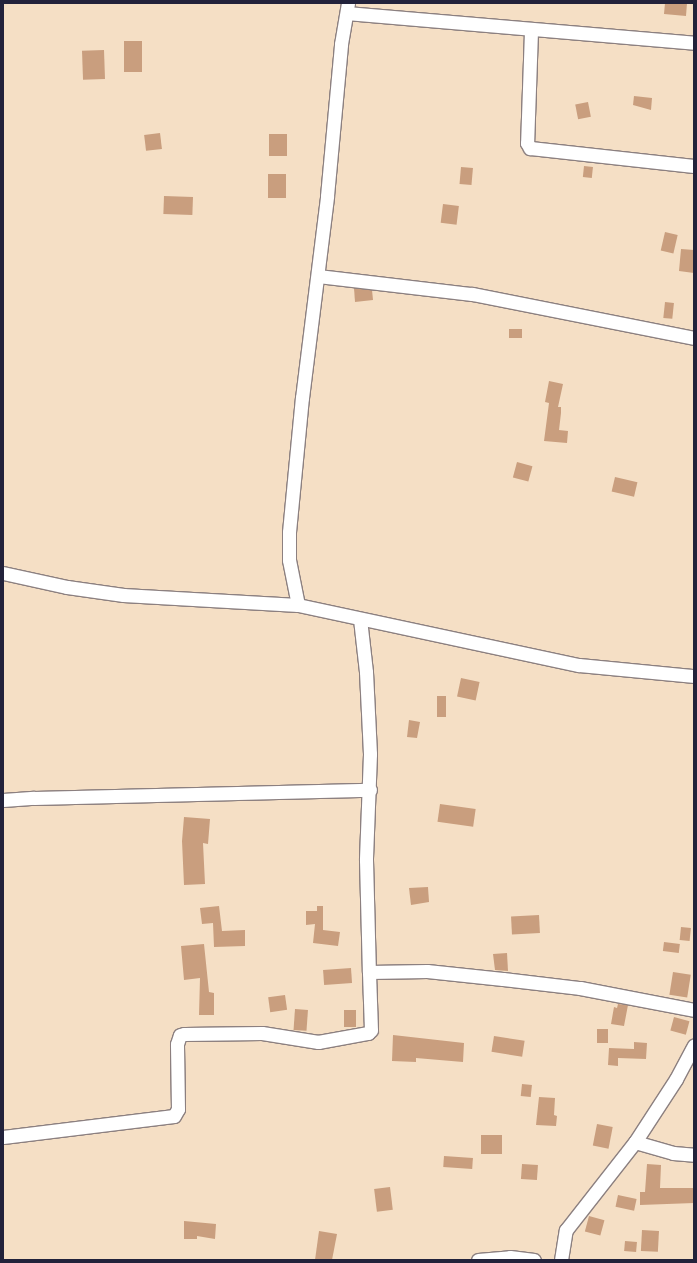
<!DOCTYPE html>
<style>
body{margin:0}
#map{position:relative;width:697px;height:1263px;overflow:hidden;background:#f5dfc5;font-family:Sriracha,sans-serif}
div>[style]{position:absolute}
.building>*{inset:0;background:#c99e7e;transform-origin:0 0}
.roads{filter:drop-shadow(1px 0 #8c8080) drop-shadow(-1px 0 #8c8080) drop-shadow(0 1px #8c8080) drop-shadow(0 -1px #8c8080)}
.minor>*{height:13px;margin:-6.5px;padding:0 6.5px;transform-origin:6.5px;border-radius:6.5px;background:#fff}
span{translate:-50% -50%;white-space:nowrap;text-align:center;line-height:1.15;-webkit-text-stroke:4px #fff;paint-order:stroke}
.frame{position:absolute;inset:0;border:4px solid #22223b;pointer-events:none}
</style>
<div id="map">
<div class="building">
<i style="clip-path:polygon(665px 3px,687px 3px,686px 16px,664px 14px)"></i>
<i style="left:124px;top:41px;width:18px;height:31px"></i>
<i style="left:104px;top:50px;width:29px;height:22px;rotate:88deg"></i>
<i style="clip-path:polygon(634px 96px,652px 98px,651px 110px,633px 105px)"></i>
<i style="left:588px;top:102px;width:15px;height:13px;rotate:79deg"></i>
<i style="left:160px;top:133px;width:16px;height:16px;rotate:83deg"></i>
<i style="left:269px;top:134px;width:18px;height:22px"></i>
<i style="left:584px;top:166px;width:9px;height:11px;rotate:6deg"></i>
<i style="left:461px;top:167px;width:12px;height:17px;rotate:5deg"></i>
<i style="left:268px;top:174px;width:18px;height:24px"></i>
<i style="left:164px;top:196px;width:29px;height:18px;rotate:2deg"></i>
<i style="left:443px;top:204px;width:16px;height:19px;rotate:7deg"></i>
<i style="left:665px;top:232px;width:13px;height:19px;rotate:13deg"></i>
<i style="clip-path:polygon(681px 249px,694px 250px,694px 273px,679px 271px)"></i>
<i style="clip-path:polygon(354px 288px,372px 290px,373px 300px,355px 302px)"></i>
<i style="left:665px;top:302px;width:9px;height:16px;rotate:6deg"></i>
<i style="left:509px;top:329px;width:13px;height:9px"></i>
<i style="clip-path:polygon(549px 381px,563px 384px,558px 407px,561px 407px,561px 413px,559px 430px,568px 431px,567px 443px,544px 441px,549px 403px,545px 402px)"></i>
<i style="left:517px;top:462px;width:16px;height:16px;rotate:15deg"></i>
<i style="left:615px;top:477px;width:23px;height:15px;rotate:13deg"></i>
<i style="left:461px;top:678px;width:19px;height:19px;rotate:12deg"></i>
<i style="left:437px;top:696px;width:9px;height:21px"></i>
<i style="clip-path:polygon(409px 720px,420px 722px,417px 738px,407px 737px)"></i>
<i style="left:440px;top:804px;width:36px;height:18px;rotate:8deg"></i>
<i style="clip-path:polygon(184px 817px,210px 819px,208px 844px,203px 843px,205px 884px,184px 885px,182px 841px)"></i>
<i style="clip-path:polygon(428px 887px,429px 902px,411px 905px,409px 888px)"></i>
<i style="clip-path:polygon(219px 906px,222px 931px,245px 930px,245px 946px,214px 947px,213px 923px,202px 924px,200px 908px)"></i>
<i style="clip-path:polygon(317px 906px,323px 906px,323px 930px,340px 932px,338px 946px,313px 943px,315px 924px,306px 925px,306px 911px,317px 911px)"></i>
<i style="left:539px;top:915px;width:18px;height:28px;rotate:87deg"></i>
<i style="left:681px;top:927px;width:10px;height:13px;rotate:6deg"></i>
<i style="left:664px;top:942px;width:16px;height:9px;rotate:7deg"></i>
<i style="clip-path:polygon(204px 944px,209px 992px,214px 993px,214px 1015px,199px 1015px,200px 978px,184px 980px,181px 946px)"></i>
<i style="clip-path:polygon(507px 953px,508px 971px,495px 970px,493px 954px)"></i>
<i style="left:351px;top:968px;width:15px;height:28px;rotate:86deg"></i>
<i style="left:673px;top:972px;width:18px;height:23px;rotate:9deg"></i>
<i style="left:285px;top:995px;width:15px;height:17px;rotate:82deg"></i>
<i style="clip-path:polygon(618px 1004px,628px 1005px,624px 1026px,611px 1024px,614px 1007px,617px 1008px)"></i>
<i style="left:295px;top:1009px;width:13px;height:21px;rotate:4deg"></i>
<i style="left:344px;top:1010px;width:12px;height:17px"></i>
<i style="left:674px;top:1017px;width:16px;height:14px;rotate:15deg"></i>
<i style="left:597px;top:1029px;width:11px;height:14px"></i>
<i style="clip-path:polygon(393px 1035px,464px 1043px,463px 1062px,416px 1058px,416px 1062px,392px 1061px)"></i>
<i style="left:494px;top:1036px;width:31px;height:16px;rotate:9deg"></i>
<i style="clip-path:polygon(634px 1042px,647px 1043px,646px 1059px,618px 1058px,618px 1066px,608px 1065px,609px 1048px,634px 1049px)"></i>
<i style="left:522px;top:1084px;width:10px;height:12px;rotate:6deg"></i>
<i style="clip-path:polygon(539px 1097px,555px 1098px,554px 1115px,557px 1116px,556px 1126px,536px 1125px)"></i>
<i style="left:597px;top:1124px;width:16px;height:22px;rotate:11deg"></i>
<i style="left:481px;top:1135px;width:21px;height:19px"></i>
<i style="left:444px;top:1156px;width:29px;height:11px;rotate:4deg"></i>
<i style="left:522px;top:1164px;width:16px;height:15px;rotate:4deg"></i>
<i style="clip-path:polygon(647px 1164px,661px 1165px,660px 1188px,694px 1188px,694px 1203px,640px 1205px,640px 1192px,645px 1192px)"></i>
<i style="left:390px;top:1187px;width:23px;height:16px;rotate:83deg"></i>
<i style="left:618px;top:1195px;width:19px;height:12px;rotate:12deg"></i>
<i style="left:589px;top:1216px;width:16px;height:16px;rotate:15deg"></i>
<i style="clip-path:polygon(184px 1221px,216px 1224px,215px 1239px,197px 1236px,197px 1239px,184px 1239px)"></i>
<i style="left:642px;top:1230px;width:17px;height:21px;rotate:3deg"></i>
<i style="clip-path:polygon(319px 1231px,337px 1234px,332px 1260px,315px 1260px)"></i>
<i style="left:625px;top:1241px;width:12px;height:10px;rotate:5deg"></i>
</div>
<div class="roads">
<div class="minor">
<i style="left:347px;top:13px;width:348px;rotate:4.9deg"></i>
<i style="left:531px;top:31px;width:112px;rotate:92deg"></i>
<i style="left:527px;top:143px;width:6px;rotate:59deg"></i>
<i style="left:530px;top:148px;width:165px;rotate:6.3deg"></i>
<i style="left:318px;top:276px;width:155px;rotate:6.7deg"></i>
<i style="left:472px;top:294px;width:226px;rotate:11.2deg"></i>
<i style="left:3px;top:573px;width:66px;rotate:12.3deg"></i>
<i style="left:67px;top:587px;width:57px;rotate:8.1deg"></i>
<i style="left:123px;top:595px;width:175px;rotate:3.3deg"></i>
<i style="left:298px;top:605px;width:287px;rotate:12.1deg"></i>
<i style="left:579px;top:665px;width:116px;rotate:5.5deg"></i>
<i style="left:298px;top:605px;width:46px;rotate:-101.3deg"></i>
<i style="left:289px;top:560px;width:28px;rotate:-90deg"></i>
<i style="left:289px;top:532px;width:135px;rotate:-84.5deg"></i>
<i style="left:302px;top:398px;width:204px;rotate:-82.9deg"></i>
<i style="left:327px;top:196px;width:153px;rotate:-84.7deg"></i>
<i style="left:341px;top:44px;width:42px;rotate:-80.3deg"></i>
<i style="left:360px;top:619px;width:53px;rotate:83.5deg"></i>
<i style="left:366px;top:672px;width:82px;rotate:87.2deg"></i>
<i style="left:370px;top:754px;width:106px;rotate:92.2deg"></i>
<i style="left:366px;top:860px;width:112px;rotate:88.5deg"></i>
<i style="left:369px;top:972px;width:58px;rotate:-1deg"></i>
<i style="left:427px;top:971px;width:76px;rotate:6deg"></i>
<i style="left:503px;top:979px;width:78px;rotate:6.7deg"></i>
<i style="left:580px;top:988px;width:116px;rotate:10.9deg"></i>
<i style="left:3px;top:800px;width:31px;rotate:-4deg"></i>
<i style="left:34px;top:798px;width:336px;rotate:-1.4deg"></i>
<i style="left:3px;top:1137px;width:172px;rotate:-7deg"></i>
<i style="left:174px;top:1116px;width:8px;rotate:-60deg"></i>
<i style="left:178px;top:1109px;width:65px;rotate:-90.9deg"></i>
<i style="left:177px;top:1044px;width:9px;rotate:-72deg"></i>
<i style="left:180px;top:1035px;width:4px;rotate:-14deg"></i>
<i style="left:184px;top:1034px;width:78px;rotate:-0.7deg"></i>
<i style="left:262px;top:1033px;width:57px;rotate:9.1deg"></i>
<i style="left:318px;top:1042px;width:51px;rotate:-10.2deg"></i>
<i style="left:368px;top:1033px;width:4px;rotate:-45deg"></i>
<i style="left:371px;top:1030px;width:58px;rotate:-92deg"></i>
<i style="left:635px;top:1142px;width:40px;rotate:16deg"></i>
<i style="left:673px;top:1153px;width:21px;rotate:5deg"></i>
<i style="left:478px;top:1260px;width:32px;rotate:-5deg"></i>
<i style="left:510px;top:1257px;width:24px;rotate:7deg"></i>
<i style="left:561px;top:1260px;width:30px;rotate:-81deg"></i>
<i style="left:566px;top:1230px;width:112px;rotate:-51.9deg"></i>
<i style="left:635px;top:1142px;width:75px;rotate:-56.9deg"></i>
<i style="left:676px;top:1079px;width:38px;rotate:-62deg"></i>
</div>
</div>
<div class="frame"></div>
</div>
